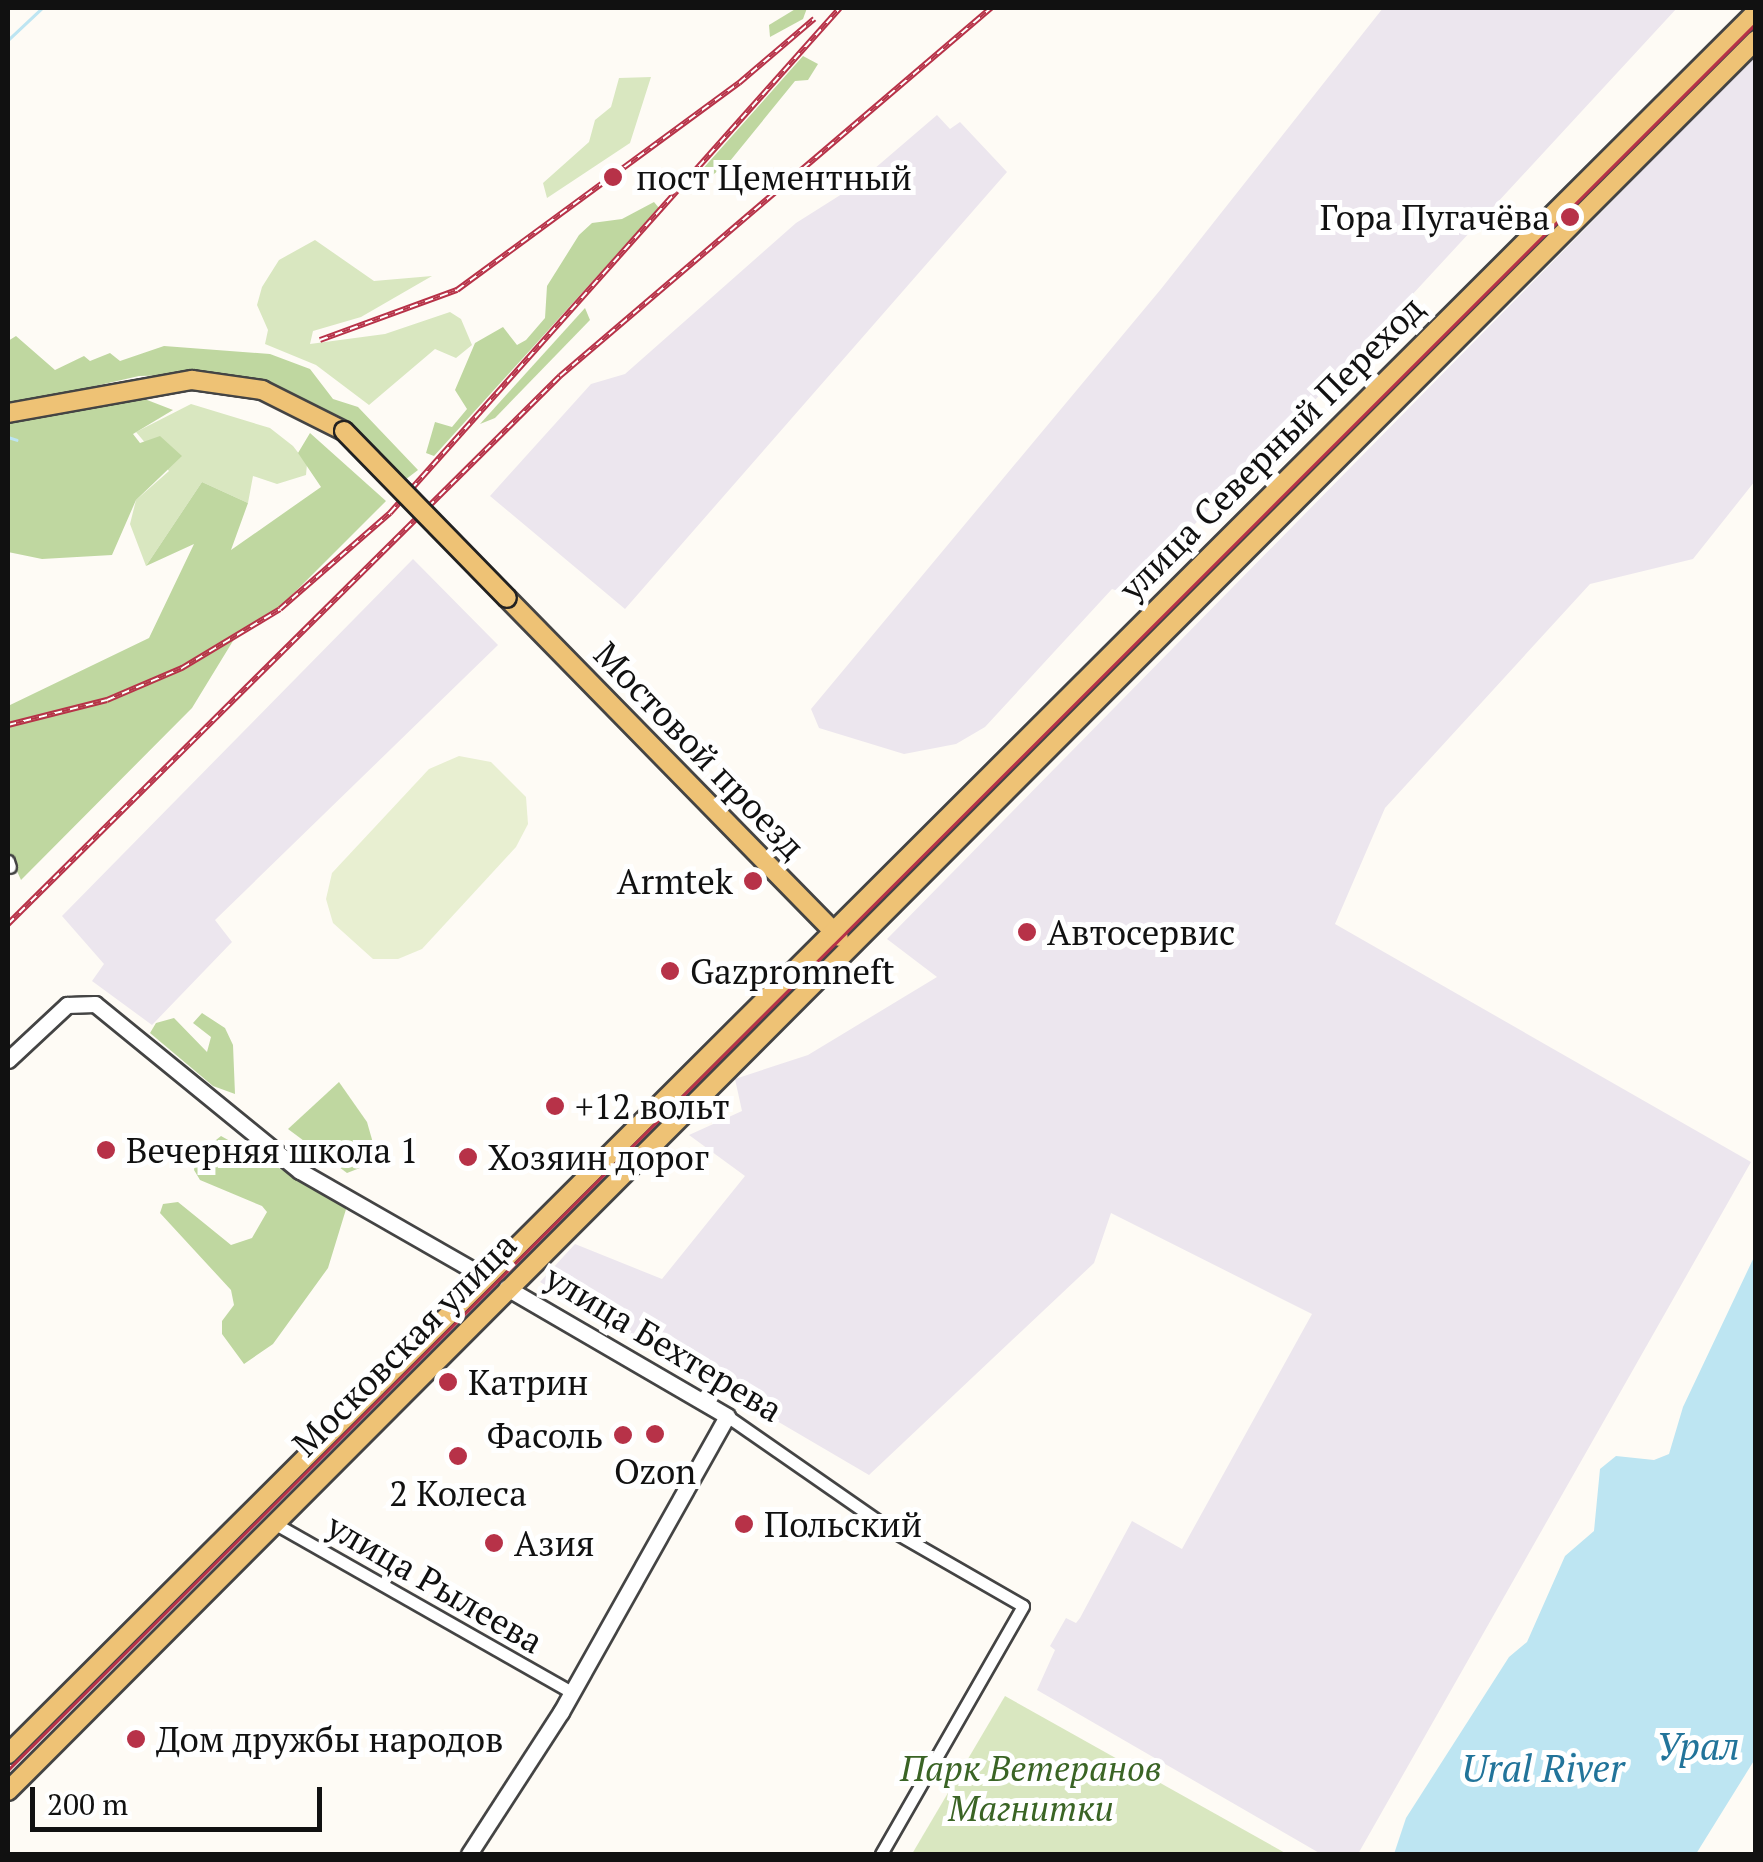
<!DOCTYPE html>
<meta charset="utf-8">
<style>
body{margin:0}
#map{position:relative;width:1763px;height:1862px;overflow:hidden;background:#fefbf5;font-family:"PT Serif",serif}
div>[style]{position:absolute}
.industrial>*{inset:0;background:#ece6ee}
.green>*{inset:0;background:#d9e7c0}
.forest>*{inset:0;background:#bfd7a0}
.pitch>*{inset:0;background:#e8efd1}
.water>*{inset:0;background:#bde5f2}
.stream>*{height:2.5px;margin:-1.25px;padding:0 1.25px;transform-origin:1.25px;border-radius:1.25px;background:#bde5f2}
.roads{filter:drop-shadow(2px 0 #444) drop-shadow(-2px 0 #444) drop-shadow(0 2px #444) drop-shadow(0 -2px #444)}
.minor>*{height:11px;margin:-5.5px;padding:0 5.5px;transform-origin:5.5px;border-radius:5.5px;background:#fff}
.tertiary>*{height:15px;margin:-7.5px;padding:0 7.5px;transform-origin:7.5px;border-radius:7.5px;background:#fff}
.primary>*{height:18px;margin:-9px;padding:0 9px;transform-origin:9px;border-radius:9px;background:#eec275}
.tram>*{height:2.5px;margin:-1.25px;padding:0 1.25px;transform-origin:1.25px;border-radius:1.25px;background:#b73248}
.rail>*{height:6px;margin-top:-3px;transform-origin:0;background:repeating-linear-gradient(90deg,#fff 0 8px,#b73248 0 16px);box-sizing:border-box;border-block:2px solid #b73248}
.bridges{filter:drop-shadow(2px 0 #222) drop-shadow(-2px 0 #222) drop-shadow(0 2px #222) drop-shadow(0 -2px #222)}
.primary-bridge>*{height:18px;margin:-9px;padding:0 9px;transform-origin:9px;border-radius:9px;background:#eec275}
.dots>*{width:28px;height:28px;translate:-50% -50%;box-sizing:border-box;border:5px solid #fff;border-radius:50%}
span{translate:-50% -50%;white-space:nowrap;text-align:center;line-height:1.15;-webkit-text-stroke:10px #fff;paint-order:stroke}
.poi-label{font-size:35px;color:#111}
.left{translate:0 -50%;text-align:left}
.right{translate:-100% -50%;text-align:right}
.street-label{font-size:35px;color:#111}
.park-label{font-size:35px;color:#3a6425;font-style:italic}
.water-label{font-size:38px;color:#22749a;font-style:italic}
.frame{position:absolute;inset:0;border:10px solid #111;pointer-events:none}
.scale{position:absolute;left:30px;top:1787px;width:292px;height:45px;box-sizing:border-box;border:5px solid #111;border-top:0;padding-left:12px;font-size:30px;line-height:35px;white-space:nowrap;color:#111;-webkit-text-stroke:8px #fff;paint-order:stroke}
</style>
<div id="map">
<div class="industrial">
<i style="clip-path:polygon(1383px 8px,1677px 8px,1314px 401px,1127px 594px,1112px 589px,985px 727px,956px 744px,904px 754px,819px 728px,811px 709px,1161px 289px)"></i>
<i style="clip-path:polygon(1755px 56px,1755px 481px,1693px 559px,1590px 584px,1385px 808px,1335px 924px,1751px 1162px,1358px 1854px,1321px 1854px,1037px 1690px,1055px 1650px,1050px 1646px,1066px 1618px,1076px 1623px,1080px 1618px,1132px 1521px,1182px 1549px,1312px 1314px,1111px 1213px,1094px 1263px,869px 1475px,540px 1282px,575px 1244px,662px 1279px,745px 1176px,689px 1135px,742px 1111px,735px 1079px,808px 1055px,937px 977px,887px 939px)"></i>
<i style="clip-path:polygon(937px 115px,950px 129px,960px 122px,1007px 172px,625px 609px,490px 496px,591px 384px,625px 374px,796px 223px,853px 187px)"></i>
<i style="clip-path:polygon(413px 559px,498px 645px,215px 920px,232px 942px,152px 1025px,92px 981px,104px 964px,62px 916px)"></i>
</div>
<div class="green">
<i style="clip-path:polygon(651px 77px,630px 143px,547px 198px,543px 183px,589px 142px,595px 120px,611px 107px,619px 78px)"></i>
<i style="clip-path:polygon(315px 240px,374px 281px,432px 276px,361px 317px,313px 331px,310px 344px,385px 334px,450px 312px,461px 319px,472px 345px,456px 358px,435px 349px,369px 405px,316px 365px,265px 344px,268px 330px,257px 305px,262px 287px,279px 260px)"></i>
<i style="clip-path:polygon(191px 404px,270px 428px,293px 446px,307px 464px,306px 475px,277px 484px,253px 476px,248px 503px,202px 482px,146px 566px,130px 524px,136px 500px,169px 471px,136px 432px)"></i>
<i style="clip-path:polygon(1005px 1696px,1287px 1854px,912px 1854px)"></i>
</div>
<div class="forest">
<i style="clip-path:polygon(797px 8px,807px 8px,803px 19px,770px 37px,769px 25px)"></i>
<i style="clip-path:polygon(803px 56px,818px 64px,808px 80px,795px 81px,730px 161px,693px 191px,684px 190px)"></i>
<i style="clip-path:polygon(654px 202px,659px 208px,434px 456px,426px 453px,435px 422px,452px 427px,467px 409px,455px 390px,475px 343px,503px 327px,517px 345px,526px 340px,545px 318px,547px 286px,579px 235px,592px 223px,622px 219px)"></i>
<i style="clip-path:polygon(585px 308px,590px 320px,495px 418px,480px 424px)"></i>
<i style="clip-path:polygon(16px 336px,55px 370px,84px 356px,90px 361px,110px 353px,120px 361px,164px 346px,270px 354px,310px 369px,333px 399px,358px 407px,418px 470px,401px 483px,310px 403px,225px 374px,139px 376px,8px 406px,8px 341px)"></i>
<i style="clip-path:polygon(142px 398px,173px 410px,133px 434px,140px 443px,160px 436px,182px 456px,136px 500px,112px 555px,42px 559px,8px 552px,8px 421px)"></i>
<i style="clip-path:polygon(310px 433px,386px 501px,283px 604px,236px 636px,192px 708px,21px 880px,8px 851px,8px 706px,149px 638px,194px 544px,146px 566px,202px 482px,248px 503px,231px 550px,321px 487px,298px 453px)"></i>
<i style="clip-path:polygon(202px 1013px,225px 1028px,233px 1045px,235px 1094px,213px 1086px,150px 1033px,156px 1023px,174px 1018px,207px 1052px,211px 1037px,193px 1023px)"></i>
<i style="clip-path:polygon(339px 1082px,367px 1122px,375px 1150px,365px 1166px,347px 1173px,288px 1129px)"></i>
<i style="clip-path:polygon(221px 1136px,347px 1206px,328px 1268px,273px 1344px,244px 1364px,222px 1334px,222px 1321px,234px 1305px,231px 1290px,160px 1213px,163px 1204px,178px 1202px,231px 1245px,252px 1238px,267px 1212px,262px 1206px,200px 1180px,194px 1170px,196px 1156px)"></i>
</div>
<div class="pitch">
<i style="clip-path:polygon(459px 756px,491px 762px,526px 797px,528px 824px,516px 847px,422px 949px,398px 959px,373px 959px,333px 923px,326px 899px,332px 873px,429px 769px)"></i>
</div>
<div class="water">
<i style="clip-path:polygon(1755px 1255px,1755px 1759px,1696px 1854px,1394px 1854px,1406px 1818px,1509px 1657px,1527px 1642px,1565px 1556px,1594px 1531px,1600px 1469px,1616px 1456px,1654px 1460px,1669px 1454px,1683px 1407px)"></i>
</div>
<div class="stream">
<i style="left:8px;top:40px;width:47px;rotate:-43.3deg"></i>
<i style="left:8px;top:437px;width:9px;rotate:18deg"></i>
</div>
<div class="roads">
<div class="minor">
<i style="left:8px;top:861px;width:6px;rotate:72deg"></i>
<i style="left:727px;top:1416px;width:200px;rotate:34.8deg"></i>
<i style="left:891px;top:1530px;width:152px;rotate:29.9deg"></i>
<i style="left:1023px;top:1606px;width:286px;rotate:119.8deg"></i>
<i style="left:272px;top:1522px;width:343px;rotate:29.6deg"></i>
</div>
<div class="tertiary">
<i style="left:8px;top:1060px;width:81px;rotate:-43deg"></i>
<i style="left:67px;top:1005px;width:28px;rotate:-2deg"></i>
<i style="left:95px;top:1004px;width:264px;rotate:39.2deg"></i>
<i style="left:300px;top:1171px;width:213px;rotate:29.8deg"></i>
<i style="left:469px;top:1854px;width:169px;rotate:-57.1deg"></i>
<i style="left:561px;top:1712px;width:339px;rotate:-60.7deg"></i>
<i style="left:727px;top:1416px;width:255px;rotate:-149.8deg"></i>
</div>
<div class="primary">
<i style="left:8px;top:413px;width:187px;rotate:-10.2deg"></i>
<i style="left:192px;top:380px;width:71px;rotate:8.1deg"></i>
<i style="left:262px;top:390px;width:92px;rotate:26.6deg"></i>
<i style="left:507px;top:598px;width:474px;rotate:45.6deg"></i>
<i style="left:8px;top:1754px;width:2468px;rotate:-44.9deg"></i>
<i style="left:8px;top:1791px;width:2474px;rotate:-45.05deg"></i>
</div>
</div>
<div class="tram">
<i style="left:8px;top:1770px;width:2471px;rotate:-44.98deg"></i>
</div>
<div class="rail">
<i style="left:320px;top:340px;width:146px;rotate:-20.1deg"></i>
<i style="left:457px;top:290px;width:350px;rotate:-36.3deg"></i>
<i style="left:739px;top:83px;width:99px;rotate:-40.5deg"></i>
<i style="left:8px;top:725px;width:102px;rotate:-14.2deg"></i>
<i style="left:107px;top:700px;width:82px;rotate:-23.1deg"></i>
<i style="left:182px;top:668px;width:114px;rotate:-31deg"></i>
<i style="left:280px;top:609px;width:146px;rotate:-41.1deg"></i>
<i style="left:390px;top:513px;width:676px;rotate:-48.3deg"></i>
<i style="left:8px;top:924px;width:778px;rotate:-44.79deg"></i>
<i style="left:560px;top:376px;width:567px;rotate:-40.49deg"></i>
</div>
<div class="bridges">
<div class="primary-bridge">
<i style="left:344px;top:431px;width:233px;rotate:45.7deg"></i>
</div>
</div>
<div class="dots">
<i style="left:613px;top:177px;background:#b73248"></i>
<i style="left:1570px;top:217px;background:#b73248"></i>
<i style="left:753px;top:881px;background:#b73248"></i>
<i style="left:1027px;top:932px;background:#b73248"></i>
<i style="left:670px;top:971px;background:#b73248"></i>
<i style="left:555px;top:1106px;background:#b73248"></i>
<i style="left:106px;top:1150px;background:#b73248"></i>
<i style="left:468px;top:1157px;background:#b73248"></i>
<i style="left:448px;top:1382px;background:#b73248"></i>
<i style="left:655px;top:1434px;background:#b73248"></i>
<i style="left:623px;top:1435px;background:#b73248"></i>
<i style="left:458px;top:1456px;background:#b73248"></i>
<i style="left:744px;top:1524px;background:#b73248"></i>
<i style="left:494px;top:1543px;background:#b73248"></i>
<i style="left:136px;top:1739px;background:#b73248"></i>
</div>
<div class="poi-label">
<span class="left" style="left:636px;top:177px">пост Цементный</span>
<span class="right" style="left:1550px;top:217px">Гора Пугачёва</span>
<span class="right" style="left:733px;top:881px">Armtek</span>
<span class="left" style="left:1047px;top:932px">Автосервис</span>
<span class="left" style="left:690px;top:971px">Gazpromneft</span>
<span class="left" style="left:575px;top:1106px">+12 вольт</span>
<span class="left" style="left:126px;top:1150px">Вечерняя школа 1</span>
<span class="left" style="left:488px;top:1157px">Хозяин дорог</span>
<span class="left" style="left:468px;top:1382px">Катрин</span>
<span class="right" style="left:603px;top:1435px">Фасоль</span>
<span style="left:655px;top:1471px">Ozon</span>
<span style="left:458px;top:1493px">2 Колеса</span>
<span class="left" style="left:764px;top:1524px">Польский</span>
<span class="left" style="left:514px;top:1543px">Азия</span>
<span class="left" style="left:156px;top:1739px">Дом дружбы народов</span>
</div>
<div class="street-label">
<span style="left:1271px;top:448px;rotate:-45deg">улица Северный Переход</span>
<span style="left:700px;top:750px;rotate:46deg">Мостовой проезд</span>
<span style="left:664px;top:1343px;rotate:31deg">улица Бехтерева</span>
<span style="left:404px;top:1344px;rotate:-45deg">Московская улица</span>
<span style="left:435px;top:1583px;rotate:30deg">улица Рылеева</span>
</div>
<div class="park-label">
<span style="left:1031px;top:1788px">Парк Ветеранов<br>Магнитки</span>
</div>
<div class="water-label">
<span style="left:1698px;top:1747px">Урал</span>
<span style="left:1543px;top:1769px">Ural River</span>
</div>
<div class="frame"></div>
<div class="scale">200 m</div>
</div>
